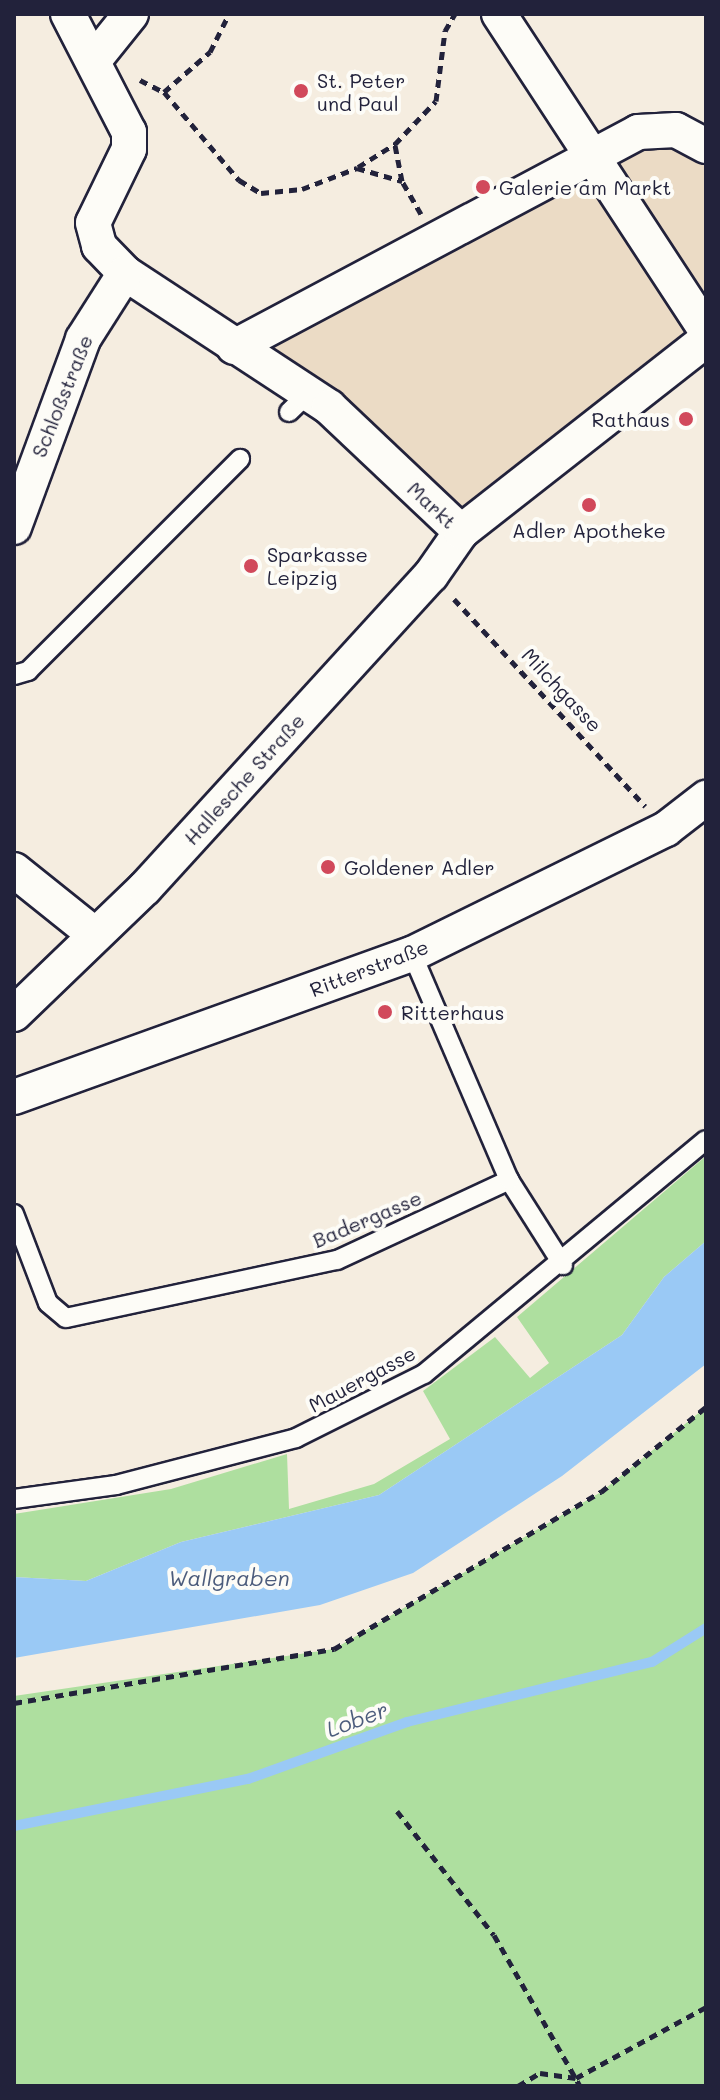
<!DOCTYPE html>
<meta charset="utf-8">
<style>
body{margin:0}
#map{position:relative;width:720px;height:2100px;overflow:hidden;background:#f5ede0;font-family:Mali,sans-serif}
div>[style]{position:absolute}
.built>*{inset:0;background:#ebdbc5}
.green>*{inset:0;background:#aedf9f}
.water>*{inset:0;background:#9ac9f5}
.stream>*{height:10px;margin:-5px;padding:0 5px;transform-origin:5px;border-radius:5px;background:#9ac9f5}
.path>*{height:5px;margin-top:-2.5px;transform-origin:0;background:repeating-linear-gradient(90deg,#22223b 0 8px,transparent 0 14px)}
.roads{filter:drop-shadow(2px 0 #22223b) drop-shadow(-2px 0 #22223b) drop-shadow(0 2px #22223b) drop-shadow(0 -2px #22223b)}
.lane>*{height:18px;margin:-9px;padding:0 9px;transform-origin:9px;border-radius:9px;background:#fdfcf7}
.street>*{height:34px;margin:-17px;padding:0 17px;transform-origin:17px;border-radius:17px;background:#fdfcf7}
.dots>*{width:22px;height:22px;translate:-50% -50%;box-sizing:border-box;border:4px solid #fdfcf7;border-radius:50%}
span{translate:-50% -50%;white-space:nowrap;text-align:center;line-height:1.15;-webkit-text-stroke:8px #fdfcf7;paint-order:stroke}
.poi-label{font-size:20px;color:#22223b}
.left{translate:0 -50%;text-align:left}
.right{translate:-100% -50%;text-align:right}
.street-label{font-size:20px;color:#22223b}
.water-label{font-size:22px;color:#4c5c7c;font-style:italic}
.frame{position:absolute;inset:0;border:16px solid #22223b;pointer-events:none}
</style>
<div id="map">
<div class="built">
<i style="clip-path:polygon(638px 132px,706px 146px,706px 340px,461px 532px,234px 347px)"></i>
</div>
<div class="green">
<i style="clip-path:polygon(706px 1156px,706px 1241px,664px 1277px,622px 1335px,379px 1495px,181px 1542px,86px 1581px,14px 1577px,14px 1514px,171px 1489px,287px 1454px,289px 1509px,374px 1484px,450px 1439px,423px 1391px,495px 1337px,530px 1378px,549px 1363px,517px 1317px)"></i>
<i style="clip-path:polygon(706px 1407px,706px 2086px,14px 2086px,14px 1696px,334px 1649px,601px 1492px)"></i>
</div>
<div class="water">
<i style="clip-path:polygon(706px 1241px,706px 1364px,562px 1476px,413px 1573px,320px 1605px,14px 1658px,14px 1577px,86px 1581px,181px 1542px,379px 1495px,622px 1335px,664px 1277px)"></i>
</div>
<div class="stream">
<i style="left:14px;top:1826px;width:239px;rotate:-11.4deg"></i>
<i style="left:248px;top:1779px;width:169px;rotate:-19.7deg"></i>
<i style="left:407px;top:1722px;width:252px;rotate:-13.8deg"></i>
<i style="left:652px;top:1662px;width:64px;rotate:-32.2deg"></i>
</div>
<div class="path">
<i style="left:140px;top:80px;width:27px;rotate:27deg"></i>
<i style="left:164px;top:92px;width:116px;rotate:49.6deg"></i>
<i style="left:239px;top:180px;width:26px;rotate:31deg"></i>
<i style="left:261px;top:193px;width:41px;rotate:-5.6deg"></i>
<i style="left:302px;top:189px;width:59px;rotate:-20.9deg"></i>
<i style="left:357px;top:168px;width:47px;rotate:16.1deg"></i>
<i style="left:164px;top:92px;width:61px;rotate:-41deg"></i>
<i style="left:210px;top:52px;width:42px;rotate:-63.4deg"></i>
<i style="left:358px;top:167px;width:44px;rotate:-31.9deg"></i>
<i style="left:421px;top:214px;width:38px;rotate:-120deg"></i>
<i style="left:402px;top:181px;width:38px;rotate:-101deg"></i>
<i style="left:395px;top:144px;width:59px;rotate:-46.4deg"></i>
<i style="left:436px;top:101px;width:71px;rotate:-82.7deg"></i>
<i style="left:445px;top:31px;width:20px;rotate:-60deg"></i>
<i style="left:454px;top:599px;width:282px;rotate:47.3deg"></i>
<i style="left:14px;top:1703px;width:325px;rotate:-9.6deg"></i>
<i style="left:334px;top:1649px;width:310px;rotate:-30.5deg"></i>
<i style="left:601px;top:1492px;width:135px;rotate:-39deg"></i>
<i style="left:397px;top:1811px;width:157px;rotate:52deg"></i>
<i style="left:494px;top:1935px;width:174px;rotate:60.3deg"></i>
<i style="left:518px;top:2086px;width:26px;rotate:-31deg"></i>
<i style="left:540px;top:2073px;width:36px;rotate:8deg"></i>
<i style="left:576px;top:2078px;width:148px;rotate:-28.6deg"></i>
</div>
<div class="roads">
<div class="lane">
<i style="left:289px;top:412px;width:28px;rotate:-44deg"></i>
<i style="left:14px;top:675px;width:15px;rotate:-16deg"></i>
<i style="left:28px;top:671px;width:300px;rotate:-45deg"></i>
<i style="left:509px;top:1180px;width:101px;rotate:57.6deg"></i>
<i style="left:14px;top:1214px;width:95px;rotate:69.1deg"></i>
<i style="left:48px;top:1303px;width:23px;rotate:40deg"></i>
<i style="left:66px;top:1318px;width:277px;rotate:-12.1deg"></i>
<i style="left:337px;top:1260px;width:190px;rotate:-24.9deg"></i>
<i style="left:509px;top:1180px;width:246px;rotate:-113.2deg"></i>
<i style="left:14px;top:1499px;width:103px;rotate:-7.8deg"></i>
<i style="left:116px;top:1485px;width:186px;rotate:-14.6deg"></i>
<i style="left:296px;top:1438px;width:143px;rotate:-26.6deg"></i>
<i style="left:424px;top:1374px;width:366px;rotate:-39.7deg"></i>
</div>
<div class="street">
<i style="left:68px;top:14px;width:133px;rotate:62.7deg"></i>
<i style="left:129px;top:132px;width:17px;rotate:90deg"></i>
<i style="left:129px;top:149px;width:82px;rotate:115.9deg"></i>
<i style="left:93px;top:223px;width:24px;rotate:75deg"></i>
<i style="left:99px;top:246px;width:37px;rotate:46deg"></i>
<i style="left:125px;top:273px;width:244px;rotate:33.3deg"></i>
<i style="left:329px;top:407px;width:182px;rotate:43.4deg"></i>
<i style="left:499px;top:14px;width:378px;rotate:56.8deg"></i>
<i style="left:94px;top:60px;width:59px;rotate:-51.2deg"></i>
<i style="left:234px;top:347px;width:458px;rotate:-28deg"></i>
<i style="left:638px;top:132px;width:38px;rotate:-3deg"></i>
<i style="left:676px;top:130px;width:34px;rotate:28deg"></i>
<i style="left:14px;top:527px;width:200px;rotate:-69.8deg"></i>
<i style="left:83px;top:339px;width:78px;rotate:-57.5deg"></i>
<i style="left:14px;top:870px;width:104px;rotate:38.7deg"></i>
<i style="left:14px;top:1014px;width:182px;rotate:-43.9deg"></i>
<i style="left:145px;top:888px;width:424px;rotate:-47.6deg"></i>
<i style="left:431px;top:575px;width:52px;rotate:-55.1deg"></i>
<i style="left:461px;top:532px;width:311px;rotate:-38.1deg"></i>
<i style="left:14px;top:1097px;width:423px;rotate:-19.8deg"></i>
<i style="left:412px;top:954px;width:283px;rotate:-26.2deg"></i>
<i style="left:666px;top:829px;width:51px;rotate:-37.8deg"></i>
</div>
</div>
<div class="dots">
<i style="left:301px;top:91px;background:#d1495b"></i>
<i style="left:483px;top:187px;background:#d1495b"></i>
<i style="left:686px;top:419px;background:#d1495b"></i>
<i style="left:589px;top:505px;background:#d1495b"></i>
<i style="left:251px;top:566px;background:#d1495b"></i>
<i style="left:328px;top:867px;background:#d1495b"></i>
<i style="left:385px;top:1012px;background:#d1495b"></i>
</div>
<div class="poi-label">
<span class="left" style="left:317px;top:92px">St. Peter<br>und Paul</span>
<span class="left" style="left:499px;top:187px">Galerie am Markt</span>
<span class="right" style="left:670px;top:419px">Rathaus</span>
<span style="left:589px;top:530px">Adler Apotheke</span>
<span class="left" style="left:267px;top:566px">Sparkasse<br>Leipzig</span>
<span class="left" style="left:344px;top:867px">Goldener Adler</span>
<span class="left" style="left:401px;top:1012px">Ritterhaus</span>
</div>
<div class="street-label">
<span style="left:62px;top:396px;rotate:-68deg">Schloßstraße</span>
<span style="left:432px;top:505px;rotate:43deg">Markt</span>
<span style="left:562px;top:690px;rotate:47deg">Milchgasse</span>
<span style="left:244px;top:779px;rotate:-48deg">Hallesche Straße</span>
<span style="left:369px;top:968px;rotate:-21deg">Ritterstraße</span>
<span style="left:367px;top:1219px;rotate:-23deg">Badergasse</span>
<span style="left:362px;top:1379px;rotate:-28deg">Mauergasse</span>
</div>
<div class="water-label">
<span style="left:229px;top:1578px">Wallgraben</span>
<span style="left:357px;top:1719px;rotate:-20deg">Lober</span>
</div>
<div class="frame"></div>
</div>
